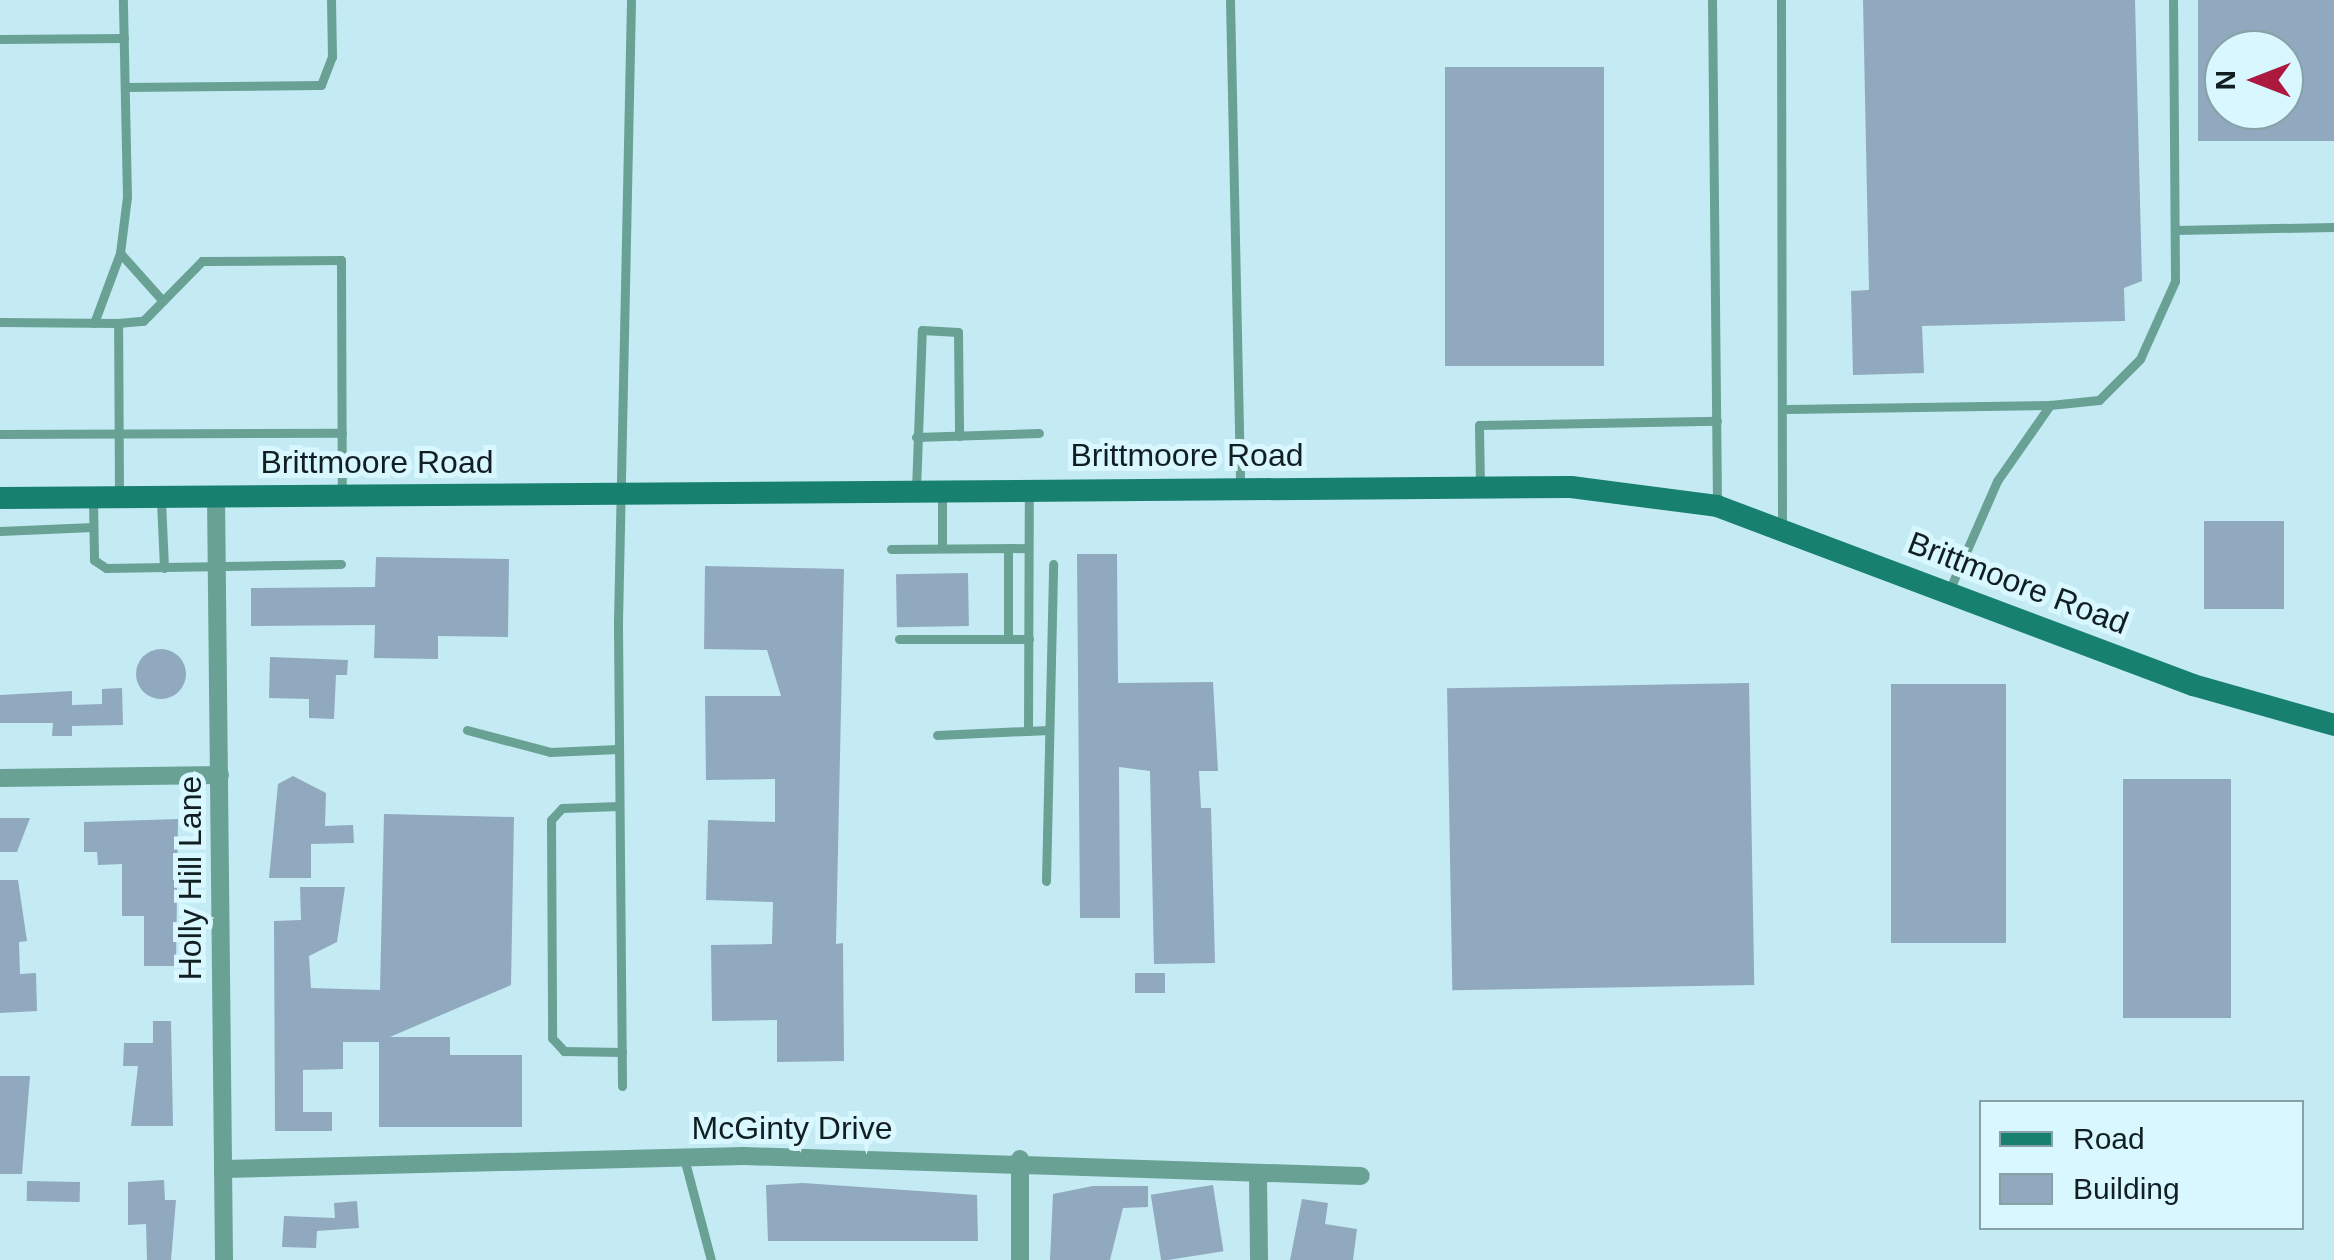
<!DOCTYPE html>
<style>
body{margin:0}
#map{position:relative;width:2334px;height:1260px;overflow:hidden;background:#c4ebf3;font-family:Helvetica,sans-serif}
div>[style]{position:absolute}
.building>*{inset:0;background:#90a9bf;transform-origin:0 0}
.round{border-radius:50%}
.service>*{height:9px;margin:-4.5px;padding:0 4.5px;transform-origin:4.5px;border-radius:4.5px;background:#69a195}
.minor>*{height:18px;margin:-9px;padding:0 9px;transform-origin:9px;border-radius:9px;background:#69a195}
.secondary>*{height:22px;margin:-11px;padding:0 11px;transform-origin:11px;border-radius:11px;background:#17806f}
span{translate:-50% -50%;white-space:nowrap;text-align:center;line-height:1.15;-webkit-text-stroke:10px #d8f7fe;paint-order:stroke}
.street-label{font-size:32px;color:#111f22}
.legend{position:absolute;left:1979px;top:1100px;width:325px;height:130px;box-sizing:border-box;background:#d8f7fe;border:2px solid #88a1a6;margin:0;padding:12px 18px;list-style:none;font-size:30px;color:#111f22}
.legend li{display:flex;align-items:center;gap:20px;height:50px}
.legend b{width:50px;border:2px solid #88a1a6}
.north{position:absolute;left:2204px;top:30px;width:100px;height:100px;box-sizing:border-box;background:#d8f7fe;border:2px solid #88a1a6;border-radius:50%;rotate:270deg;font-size:28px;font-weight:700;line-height:40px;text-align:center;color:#111f22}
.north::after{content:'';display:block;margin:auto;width:35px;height:45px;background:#ad193e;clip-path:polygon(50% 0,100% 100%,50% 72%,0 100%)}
</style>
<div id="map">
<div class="building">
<i style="clip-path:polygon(1863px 0,2135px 0,2142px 281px,2124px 288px,2125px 321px,1922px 326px,1924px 373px,1853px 375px,1851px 291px,1869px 290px)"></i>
<i style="clip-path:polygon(evenodd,2198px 0,2334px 0,2334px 141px,2198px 141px,2198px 0,2224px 50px,2284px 50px,2284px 110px,2224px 110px,2224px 50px)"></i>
<i style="left:1604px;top:67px;width:299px;height:159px;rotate:90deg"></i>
<i style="left:2204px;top:521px;width:80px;height:88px"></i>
<i style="clip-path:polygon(1077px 554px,1117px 554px,1118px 683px,1213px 682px,1218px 771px,1199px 771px,1201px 808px,1211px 808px,1215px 963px,1154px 964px,1150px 771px,1119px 767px,1120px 918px,1080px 918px)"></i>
<i style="clip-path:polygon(376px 557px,509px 559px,508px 637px,438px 636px,438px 659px,374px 658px,375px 625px,251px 626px,251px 588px,375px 587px)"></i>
<i style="clip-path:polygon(705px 566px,844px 569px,836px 944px,843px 943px,844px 1061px,777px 1062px,777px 1020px,712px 1021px,711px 945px,772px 944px,773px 902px,706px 900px,708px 820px,775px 822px,775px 779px,706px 780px,705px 696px,781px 696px,767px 650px,704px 649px)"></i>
<i style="left:968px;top:573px;width:53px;height:72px;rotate:89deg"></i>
<i class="round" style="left:136px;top:649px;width:50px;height:50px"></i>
<i style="clip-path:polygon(270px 657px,348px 660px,347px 675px,336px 675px,334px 719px,309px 718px,309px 699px,269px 698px)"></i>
<i style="left:1749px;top:683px;width:302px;height:302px;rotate:89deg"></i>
<i style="left:2006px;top:684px;width:259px;height:115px;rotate:90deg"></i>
<i style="clip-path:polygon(122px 688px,123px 725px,72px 726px,72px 736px,52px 736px,53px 723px,0 723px,0 695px,72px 691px,72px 705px,102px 704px,102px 689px)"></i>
<i style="clip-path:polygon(293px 776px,326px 793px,325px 826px,353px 825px,354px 843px,311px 844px,311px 878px,269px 878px,278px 784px)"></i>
<i style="left:2123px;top:779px;width:108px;height:239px"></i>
<i style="clip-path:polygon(384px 814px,514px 817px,511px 985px,390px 1037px,450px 1037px,450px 1055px,522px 1055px,522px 1127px,379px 1127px,379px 1042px,343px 1042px,343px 1069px,303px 1070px,303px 1112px,332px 1112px,332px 1131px,275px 1131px,274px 921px,301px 920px,300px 887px,345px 887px,337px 942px,309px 956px,311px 988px,380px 990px)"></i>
<i style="clip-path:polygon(0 818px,30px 818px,17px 852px,0 852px)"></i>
<i style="clip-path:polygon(178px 819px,176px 966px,144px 966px,144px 916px,122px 916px,122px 864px,98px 865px,97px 852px,84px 852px,84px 822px)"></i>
<i style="clip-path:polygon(0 880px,18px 880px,27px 941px,19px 942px,20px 974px,36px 973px,37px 1011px,0 1013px)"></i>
<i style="left:1135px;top:973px;width:30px;height:20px"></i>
<i style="clip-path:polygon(153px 1021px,171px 1021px,173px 1126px,131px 1126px,138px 1066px,123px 1066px,124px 1043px,153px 1043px)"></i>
<i style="clip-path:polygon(0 1076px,30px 1076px,22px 1174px,0 1174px)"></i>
<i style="clip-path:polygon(164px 1180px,165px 1200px,176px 1200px,171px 1260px,147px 1260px,146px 1224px,128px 1225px,128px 1182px)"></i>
<i style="left:27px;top:1181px;width:53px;height:20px;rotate:1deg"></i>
<i style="clip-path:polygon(803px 1183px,977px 1195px,978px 1241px,768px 1241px,766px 1185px)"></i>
<i style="left:1213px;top:1185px;width:67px;height:63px;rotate:81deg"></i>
<i style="clip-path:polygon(1093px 1186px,1148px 1186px,1148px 1207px,1123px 1208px,1110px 1260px,1050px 1260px,1053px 1194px)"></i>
<i style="clip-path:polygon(1302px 1199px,1328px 1203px,1325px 1224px,1357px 1229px,1353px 1260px,1290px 1260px)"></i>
<i style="clip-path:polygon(357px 1201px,359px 1228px,317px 1231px,316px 1248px,282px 1247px,284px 1216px,335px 1218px,334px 1203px)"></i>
</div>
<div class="service">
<i style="left:1230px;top:0;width:487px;rotate:88.8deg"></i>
<i style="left:1712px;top:0;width:503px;rotate:89.43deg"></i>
<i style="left:1781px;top:0;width:528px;rotate:89.89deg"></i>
<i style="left:0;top:39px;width:124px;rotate:-0.5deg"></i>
<i style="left:125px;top:87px;width:196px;rotate:-0.6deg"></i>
<i style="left:321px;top:85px;width:30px;rotate:-69deg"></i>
<i style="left:332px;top:57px;width:57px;rotate:-91deg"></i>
<i style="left:2175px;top:230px;width:159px;rotate:-1.1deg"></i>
<i style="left:120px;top:253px;width:64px;rotate:48.1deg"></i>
<i style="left:0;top:322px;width:118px;rotate:0.5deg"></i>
<i style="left:94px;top:323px;width:75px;rotate:-69.6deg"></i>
<i style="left:120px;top:253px;width:56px;rotate:-82.9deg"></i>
<i style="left:127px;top:197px;width:197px;rotate:-91.2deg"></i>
<i style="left:1788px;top:409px;width:262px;rotate:-0.9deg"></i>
<i style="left:0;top:434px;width:342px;rotate:-0.2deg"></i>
<i style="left:916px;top:437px;width:123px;rotate:-1.9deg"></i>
<i style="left:1480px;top:485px;width:60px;rotate:-91deg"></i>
<i style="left:1479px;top:425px;width:238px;rotate:-1deg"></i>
<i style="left:916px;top:490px;width:160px;rotate:-87.9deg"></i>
<i style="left:922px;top:330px;width:36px;rotate:3deg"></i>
<i style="left:958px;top:332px;width:104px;rotate:89.4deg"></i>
<i style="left:119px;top:494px;width:171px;rotate:-90.3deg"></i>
<i style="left:118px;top:323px;width:25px;rotate:-5deg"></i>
<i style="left:143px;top:321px;width:84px;rotate:-45.5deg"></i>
<i style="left:202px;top:261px;width:139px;rotate:-0.4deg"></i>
<i style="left:341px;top:260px;width:234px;rotate:89.8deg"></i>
<i style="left:93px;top:500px;width:60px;rotate:89deg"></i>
<i style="left:94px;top:560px;width:14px;rotate:34deg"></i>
<i style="left:106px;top:568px;width:235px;rotate:-1deg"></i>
<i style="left:161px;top:501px;width:67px;rotate:87.4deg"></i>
<i style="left:0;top:531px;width:93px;rotate:-2.5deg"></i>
<i style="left:942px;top:548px;width:55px;rotate:-90deg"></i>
<i style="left:891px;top:549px;width:137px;rotate:-0.4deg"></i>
<i style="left:1949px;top:591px;width:120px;rotate:-66.4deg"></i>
<i style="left:1997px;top:481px;width:93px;rotate:-55.1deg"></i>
<i style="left:2050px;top:405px;width:49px;rotate:-5.8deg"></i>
<i style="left:2099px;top:400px;width:58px;rotate:-45deg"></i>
<i style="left:2140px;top:359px;width:85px;rotate:-65.8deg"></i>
<i style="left:2175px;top:281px;width:281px;rotate:-90.4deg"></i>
<i style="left:899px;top:639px;width:130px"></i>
<i style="left:1008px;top:639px;width:91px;rotate:-90deg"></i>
<i style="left:467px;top:730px;width:86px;rotate:14.8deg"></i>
<i style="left:550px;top:752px;width:68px;rotate:-2.5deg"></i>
<i style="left:1028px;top:731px;width:238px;rotate:-89.8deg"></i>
<i style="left:937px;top:735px;width:112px;rotate:-2.6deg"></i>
<i style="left:619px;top:806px;width:57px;rotate:178deg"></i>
<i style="left:562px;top:808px;width:16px;rotate:133deg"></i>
<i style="left:551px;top:820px;width:218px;rotate:89.7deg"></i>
<i style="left:552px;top:1038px;width:18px;rotate:47deg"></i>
<i style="left:564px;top:1051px;width:58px;rotate:1deg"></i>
<i style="left:1046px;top:881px;width:317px;rotate:-88.7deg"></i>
<i style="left:622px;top:1086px;width:464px;rotate:-90.5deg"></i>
<i style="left:618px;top:622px;width:622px;rotate:-88.8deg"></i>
<i style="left:684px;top:1158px;width:106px;rotate:75.2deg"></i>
</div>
<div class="minor">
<i style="left:216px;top:496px;width:764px;rotate:89.4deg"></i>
<i style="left:0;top:778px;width:220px;rotate:-0.8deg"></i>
<i style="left:1020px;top:1159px;width:101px;rotate:90deg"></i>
<i style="left:223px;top:1169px;width:521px;rotate:-1.43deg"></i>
<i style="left:744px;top:1156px;width:617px;rotate:1.86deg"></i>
<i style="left:1258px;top:1175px;width:85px;rotate:89.3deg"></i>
</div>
<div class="secondary">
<i style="left:0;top:498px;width:1571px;rotate:-0.4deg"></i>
<i style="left:1571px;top:487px;width:147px;rotate:7.4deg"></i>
<i style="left:1717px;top:506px;width:509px;rotate:20.61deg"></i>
<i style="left:2193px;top:685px;width:147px;rotate:15.8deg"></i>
</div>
<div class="street-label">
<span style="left:1187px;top:455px">Brittmoore Road</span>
<span style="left:377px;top:462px">Brittmoore Road</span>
<span style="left:2018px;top:583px;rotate:21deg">Brittmoore Road</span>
<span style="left:190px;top:878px;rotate:-90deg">Holly Hill Lane</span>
<span style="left:792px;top:1128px">McGinty Drive</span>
</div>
<ul class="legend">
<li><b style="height:12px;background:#17806f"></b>Road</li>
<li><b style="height:28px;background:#90a9bf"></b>Building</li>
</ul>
<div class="north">N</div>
</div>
